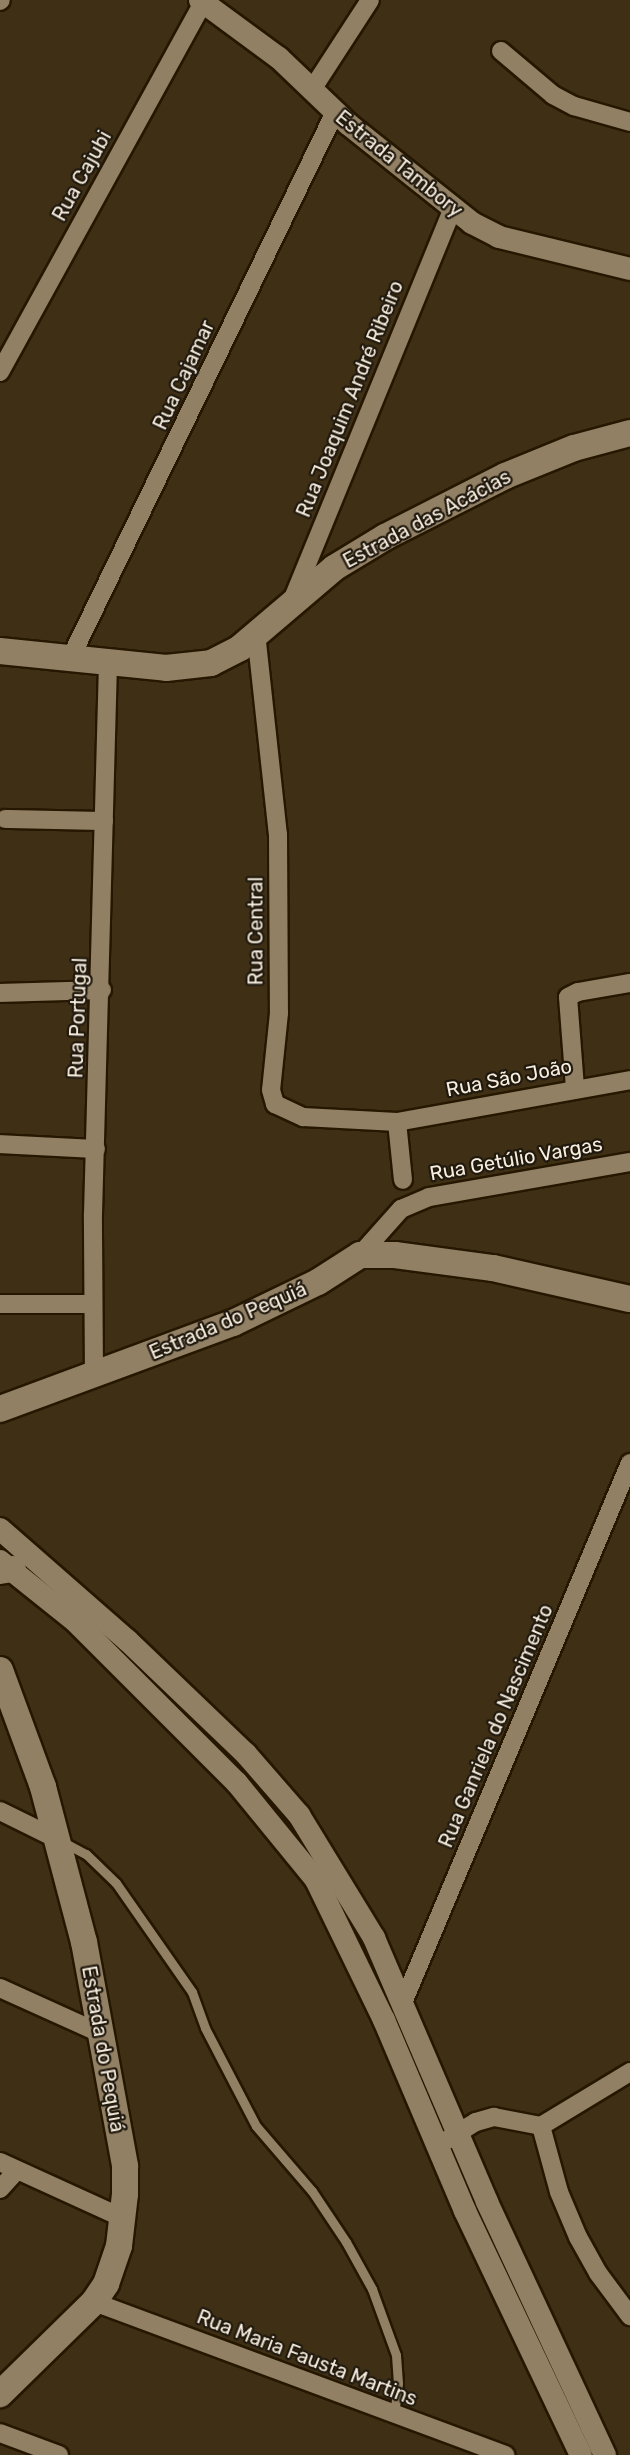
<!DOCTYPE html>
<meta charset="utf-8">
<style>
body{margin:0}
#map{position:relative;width:630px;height:2455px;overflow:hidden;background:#3f2f15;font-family:Rubik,sans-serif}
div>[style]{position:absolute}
.roads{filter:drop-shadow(2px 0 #251700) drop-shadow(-2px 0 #251700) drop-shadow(0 2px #251700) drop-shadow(0 -2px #251700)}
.service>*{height:9px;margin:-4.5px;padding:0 4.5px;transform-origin:4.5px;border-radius:4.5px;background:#928064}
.minor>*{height:18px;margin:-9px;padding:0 9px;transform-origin:9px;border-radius:9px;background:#928064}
.tertiary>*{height:22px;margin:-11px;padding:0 11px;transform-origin:11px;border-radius:11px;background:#928064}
.secondary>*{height:26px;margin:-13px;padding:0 13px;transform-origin:13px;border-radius:13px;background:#928064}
span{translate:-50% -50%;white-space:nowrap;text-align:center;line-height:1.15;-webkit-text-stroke:4.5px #20190e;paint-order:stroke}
.street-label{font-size:20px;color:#f8eedf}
</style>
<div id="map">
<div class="roads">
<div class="service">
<i style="left:63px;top:1842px;width:26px;rotate:28deg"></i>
<i style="left:86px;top:1854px;width:42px;rotate:44deg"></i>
<i style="left:116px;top:1883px;width:133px;rotate:55.1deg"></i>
<i style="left:192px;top:1992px;width:38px;rotate:70deg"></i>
<i style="left:205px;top:2028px;width:110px;rotate:62.5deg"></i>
<i style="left:256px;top:2126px;width:86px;rotate:49.3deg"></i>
<i style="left:312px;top:2191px;width:61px;rotate:56.3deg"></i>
<i style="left:346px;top:2242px;width:54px;rotate:61deg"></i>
<i style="left:372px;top:2289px;width:70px;rotate:70deg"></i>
<i style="left:396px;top:2355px;width:28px;rotate:86deg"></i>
<i style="left:398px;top:2383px;width:32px;rotate:97deg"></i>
</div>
<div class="minor">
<i style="left:0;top:1px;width:1px;rotate:-45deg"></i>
<i style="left:501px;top:51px;width:68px;rotate:40.2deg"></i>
<i style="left:553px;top:95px;width:24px;rotate:28deg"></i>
<i style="left:574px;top:106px;width:58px;rotate:15.9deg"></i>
<i style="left:311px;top:91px;width:108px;rotate:-57deg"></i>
<i style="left:0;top:372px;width:422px;rotate:-61.2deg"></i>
<i style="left:291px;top:603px;width:425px;rotate:-67.7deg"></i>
<i style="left:256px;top:633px;width:202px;rotate:83.8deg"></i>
<i style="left:278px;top:834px;width:179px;rotate:89.7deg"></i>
<i style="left:279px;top:1013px;width:77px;rotate:95.9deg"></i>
<i style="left:271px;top:1090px;width:15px;rotate:74deg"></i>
<i style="left:275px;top:1104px;width:31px;rotate:25deg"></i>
<i style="left:303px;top:1117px;width:94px;rotate:3deg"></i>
<i style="left:397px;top:1122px;width:237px;rotate:-10.2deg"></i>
<i style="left:71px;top:657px;width:606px;rotate:-64.15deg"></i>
<i style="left:5px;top:819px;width:99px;rotate:1.2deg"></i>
<i style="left:0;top:993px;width:102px;rotate:-1.7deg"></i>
<i style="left:575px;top:1088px;width:91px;rotate:-94.4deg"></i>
<i style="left:568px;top:997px;width:11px;rotate:-27deg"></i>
<i style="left:578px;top:992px;width:53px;rotate:-9.8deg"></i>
<i style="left:397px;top:1122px;width:58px;rotate:84.1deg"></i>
<i style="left:0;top:1144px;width:96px;rotate:3deg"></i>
<i style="left:360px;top:1255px;width:62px;rotate:-48.3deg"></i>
<i style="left:401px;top:1209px;width:30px;rotate:-23deg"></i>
<i style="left:429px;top:1197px;width:204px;rotate:-9.9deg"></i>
<i style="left:0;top:1304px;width:92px"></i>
<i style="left:94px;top:1376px;width:162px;rotate:-90.4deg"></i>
<i style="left:93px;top:1214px;width:552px;rotate:-88.44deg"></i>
<i style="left:0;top:1811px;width:66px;rotate:26.2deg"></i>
<i style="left:0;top:1988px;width:112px;rotate:24.3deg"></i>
<i style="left:402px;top:2005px;width:588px;rotate:-67.19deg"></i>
<i style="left:541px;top:2126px;width:68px;rotate:74.7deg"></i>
<i style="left:559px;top:2192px;width:49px;rotate:67.1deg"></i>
<i style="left:578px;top:2237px;width:41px;rotate:60.9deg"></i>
<i style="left:598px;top:2273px;width:54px;rotate:53.3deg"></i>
<i style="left:541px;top:2126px;width:104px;rotate:-31.2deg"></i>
<i style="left:447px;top:2140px;width:34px;rotate:-32deg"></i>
<i style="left:476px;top:2122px;width:19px;rotate:-16deg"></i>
<i style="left:494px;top:2117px;width:48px;rotate:10.8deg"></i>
<i style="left:0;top:2162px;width:135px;rotate:24.5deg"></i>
<i style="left:0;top:2189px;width:25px;rotate:-48deg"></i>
<i style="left:94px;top:2302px;width:439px;rotate:20.4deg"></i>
<i style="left:0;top:2433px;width:63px;rotate:20.4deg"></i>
</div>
<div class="tertiary">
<i style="left:200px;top:0;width:98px;rotate:36.3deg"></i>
<i style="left:279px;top:58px;width:95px;rotate:43.7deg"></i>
<i style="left:348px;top:124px;width:159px;rotate:38.6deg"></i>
<i style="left:472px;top:223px;width:30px;rotate:27deg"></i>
<i style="left:499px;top:237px;width:135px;rotate:13.7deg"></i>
<i style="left:0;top:1529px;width:170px;rotate:41.2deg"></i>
<i style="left:128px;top:1641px;width:163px;rotate:43.8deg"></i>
<i style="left:246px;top:1754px;width:81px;rotate:49deg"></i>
<i style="left:299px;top:1815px;width:144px;rotate:58.6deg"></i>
<i style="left:374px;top:1938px;width:287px;rotate:66.8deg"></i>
<i style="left:487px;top:2202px;width:279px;rotate:65deg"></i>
<i style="left:0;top:1561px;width:96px;rotate:38.7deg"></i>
<i style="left:75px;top:1621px;width:229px;rotate:45deg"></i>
<i style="left:237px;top:1783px;width:125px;rotate:50.8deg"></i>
<i style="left:316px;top:1880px;width:156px;rotate:64.1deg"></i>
<i style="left:384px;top:2020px;width:207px;rotate:67deg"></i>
<i style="left:465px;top:2211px;width:270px;rotate:64.6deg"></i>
</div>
<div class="secondary">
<i style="left:0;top:651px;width:167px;rotate:5.8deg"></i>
<i style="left:166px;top:668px;width:45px;rotate:-6.3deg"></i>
<i style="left:211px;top:663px;width:33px;rotate:-27deg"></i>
<i style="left:240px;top:648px;width:123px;rotate:-40.4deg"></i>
<i style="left:334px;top:568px;width:60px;rotate:-31.3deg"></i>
<i style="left:385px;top:537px;width:135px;rotate:-26.9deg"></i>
<i style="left:505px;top:476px;width:74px;rotate:-22.1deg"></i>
<i style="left:574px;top:448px;width:58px;rotate:-15deg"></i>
<i style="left:0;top:1409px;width:248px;rotate:-20.3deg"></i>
<i style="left:233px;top:1323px;width:94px;rotate:-25.8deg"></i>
<i style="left:318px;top:1282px;width:50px;rotate:-32.7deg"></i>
<i style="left:360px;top:1255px;width:35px"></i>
<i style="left:395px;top:1255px;width:99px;rotate:7.6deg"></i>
<i style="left:493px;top:1268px;width:140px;rotate:12.8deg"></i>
<i style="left:0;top:1571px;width:13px;rotate:-9deg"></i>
<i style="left:0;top:1670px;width:125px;rotate:69.8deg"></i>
<i style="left:43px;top:1787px;width:160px;rotate:75.2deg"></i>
<i style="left:84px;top:1942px;width:228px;rotate:79.6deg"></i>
<i style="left:125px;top:2166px;width:28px;rotate:90deg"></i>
<i style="left:125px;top:2194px;width:52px;rotate:96.6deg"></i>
<i style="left:119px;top:2246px;width:40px;rotate:108.9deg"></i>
<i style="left:106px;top:2284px;width:22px;rotate:124deg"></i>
<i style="left:94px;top:2302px;width:132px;rotate:135.6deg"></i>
</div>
</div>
<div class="street-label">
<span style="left:399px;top:164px;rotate:39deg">Estrada Tambory</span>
<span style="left:82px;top:176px;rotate:-61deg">Rua Cajubi</span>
<span style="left:184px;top:375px;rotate:-65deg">Rua Cajamar</span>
<span style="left:350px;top:399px;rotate:-68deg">Rua Joaquim André Ribeiro</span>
<span style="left:427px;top:519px;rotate:-28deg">Estrada das Acácias</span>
<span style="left:256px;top:931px;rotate:-90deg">Rua Central</span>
<span style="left:78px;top:1018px;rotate:-88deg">Rua Portugal</span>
<span style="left:509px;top:1078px;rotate:-11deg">Rua São João</span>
<span style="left:516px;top:1159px;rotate:-10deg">Rua Getúlio Vargas</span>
<span style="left:228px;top:1321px;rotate:-23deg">Estrada do Pequiá</span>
<span style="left:496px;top:1726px;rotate:-67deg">Rua Ganriela do Nascimento</span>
<span style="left:103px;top:2049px;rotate:80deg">Estrada do Pequiá</span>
<span style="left:307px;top:2358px;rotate:21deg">Rua Maria Fausta Martins</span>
</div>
</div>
